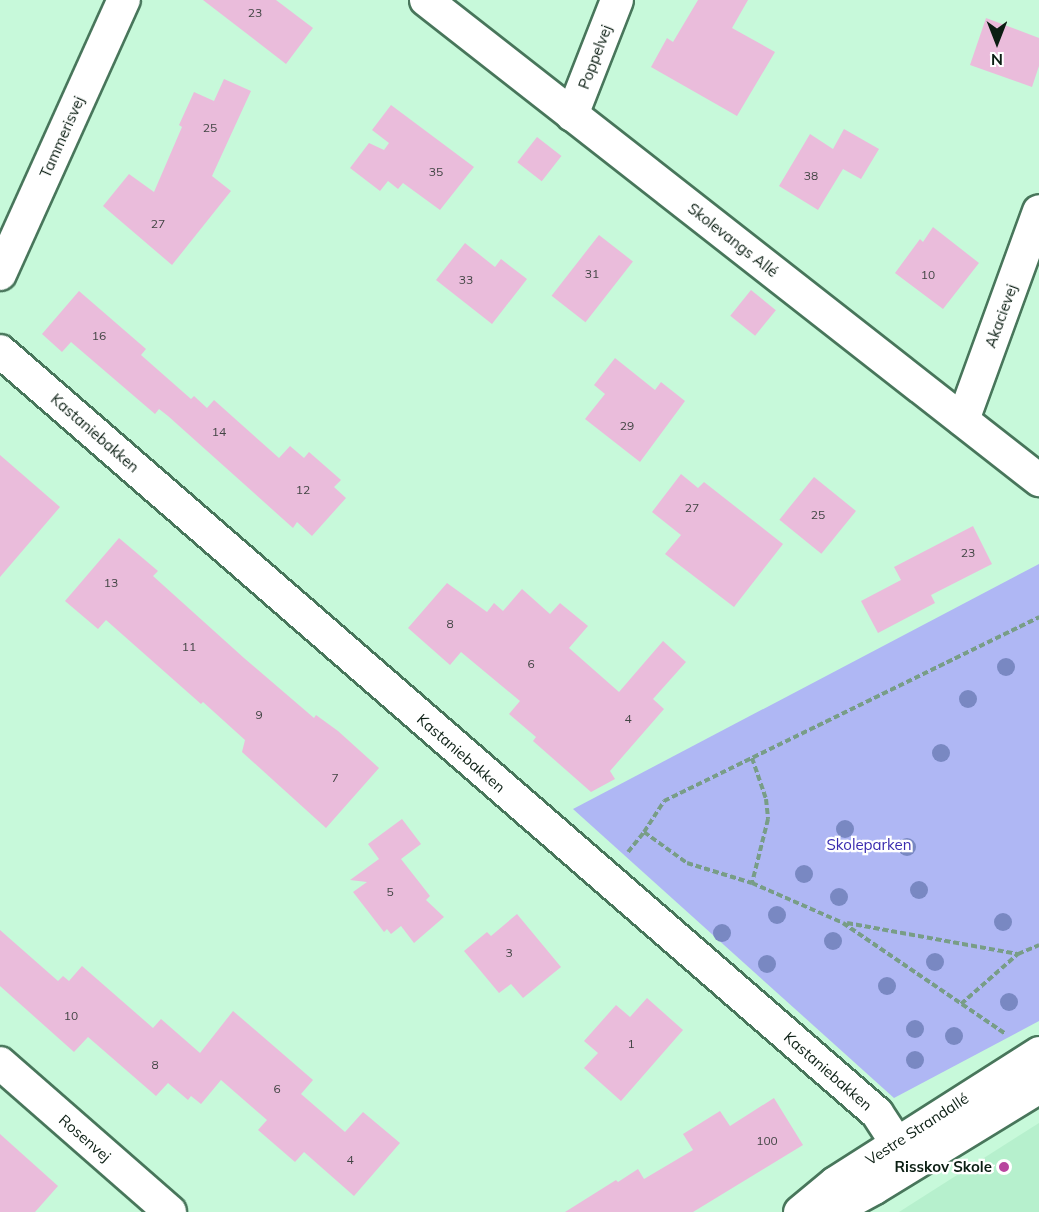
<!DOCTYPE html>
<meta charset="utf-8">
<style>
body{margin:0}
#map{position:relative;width:1039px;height:1212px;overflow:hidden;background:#c7f9da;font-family:Mulish,sans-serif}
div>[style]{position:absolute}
.built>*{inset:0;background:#b6f0cd}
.green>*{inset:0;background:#afb7f4}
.building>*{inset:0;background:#eabcdb;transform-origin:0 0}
.path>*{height:4px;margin-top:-2px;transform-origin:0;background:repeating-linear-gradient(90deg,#789d87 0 6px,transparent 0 9px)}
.roads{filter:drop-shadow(2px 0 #48765b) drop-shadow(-2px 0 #48765b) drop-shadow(0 2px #48765b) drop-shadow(0 -2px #48765b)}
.minor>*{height:32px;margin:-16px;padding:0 16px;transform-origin:16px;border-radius:16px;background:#fff}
.tertiary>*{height:33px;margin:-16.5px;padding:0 16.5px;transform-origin:16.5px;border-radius:16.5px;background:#fff}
.trees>*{width:18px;height:18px;margin:-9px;border-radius:50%;background:#7988c2}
.dots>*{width:16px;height:16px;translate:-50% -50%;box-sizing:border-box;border:3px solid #fff;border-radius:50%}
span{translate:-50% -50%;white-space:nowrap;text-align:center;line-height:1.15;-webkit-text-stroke:4.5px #fff;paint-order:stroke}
.number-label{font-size:12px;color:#424544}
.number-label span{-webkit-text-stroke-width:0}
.street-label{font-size:15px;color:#0a1d12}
.park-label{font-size:15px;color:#392baf}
.poi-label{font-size:15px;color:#0a1d12;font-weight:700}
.right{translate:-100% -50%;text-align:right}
.north{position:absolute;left:967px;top:12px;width:60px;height:60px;-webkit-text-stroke:4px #fff;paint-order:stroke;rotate:180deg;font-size:16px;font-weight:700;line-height:24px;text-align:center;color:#0a1d12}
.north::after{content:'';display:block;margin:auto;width:21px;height:27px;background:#0a1d12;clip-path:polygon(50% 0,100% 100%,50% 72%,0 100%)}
</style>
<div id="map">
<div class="built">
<i style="clip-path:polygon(1039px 1123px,1039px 1212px,899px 1212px)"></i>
</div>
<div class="green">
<i style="clip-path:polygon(1039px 564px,1039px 1021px,894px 1098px,573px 809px)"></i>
</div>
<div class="building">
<i style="clip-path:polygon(203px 0,276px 0,313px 28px,286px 64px)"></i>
<i style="clip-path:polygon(698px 0,748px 0,732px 28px,775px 52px,737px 116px,651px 67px,667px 38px,673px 42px)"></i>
<i style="clip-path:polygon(986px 18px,1039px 38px,1039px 66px,1032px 87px,970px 65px)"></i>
<i style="clip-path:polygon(224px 79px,251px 91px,212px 176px,231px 191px,172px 265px,103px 206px,129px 174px,154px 192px,182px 127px,179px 125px,194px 92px,214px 101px)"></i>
<i style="clip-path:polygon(391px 105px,474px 167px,440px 210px,403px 183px,398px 189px,388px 181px,380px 191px,350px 168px,369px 143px,384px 150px,389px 143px,372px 130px)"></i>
<i style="clip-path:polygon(844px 129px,879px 149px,861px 179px,843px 169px,818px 210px,779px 186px,810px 134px,833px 149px)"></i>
<i style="left:537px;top:137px;width:31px;height:32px;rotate:38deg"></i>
<i style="clip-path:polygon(933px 227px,979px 263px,943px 309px,895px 273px,920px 239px,923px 242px)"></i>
<i style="left:599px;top:235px;width:43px;height:77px;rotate:38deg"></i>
<i style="clip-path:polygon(465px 243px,495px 267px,501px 259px,527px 279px,492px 324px,436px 280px)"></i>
<i style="left:751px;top:290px;width:32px;height:33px;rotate:39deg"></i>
<i style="clip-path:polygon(79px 291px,146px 349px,141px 355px,191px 399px,194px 396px,207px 408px,214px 400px,279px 458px,290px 446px,304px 458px,309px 452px,341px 480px,334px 487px,346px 498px,312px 536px,297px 522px,293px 528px,168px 416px,159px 409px,155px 414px,71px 342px,62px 352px,42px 334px)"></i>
<i style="clip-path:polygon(615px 358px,655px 390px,661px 382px,685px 401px,640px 462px,585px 419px,605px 394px,594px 385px)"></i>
<i style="clip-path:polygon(0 455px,60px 507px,0 577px)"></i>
<i style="clip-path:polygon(681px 474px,698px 488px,704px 482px,783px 544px,734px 607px,665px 554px,681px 535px,652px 512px)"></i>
<i style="left:814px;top:477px;width:54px;height:55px;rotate:39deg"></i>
<i style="clip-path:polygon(973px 526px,992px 564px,931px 595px,935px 603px,878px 633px,861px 601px,901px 580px,894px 567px)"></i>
<i style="clip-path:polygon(119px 538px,158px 571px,153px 576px,244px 658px,314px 718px,316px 715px,338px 731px,379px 768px,326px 828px,242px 752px,245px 740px,203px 702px,201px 704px,106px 620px,98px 629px,65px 601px)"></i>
<i style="clip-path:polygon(447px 583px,487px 612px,494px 603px,503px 611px,522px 589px,550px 614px,560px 603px,588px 626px,569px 648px,619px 692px,663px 641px,686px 662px,653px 699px,664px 709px,610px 771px,615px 779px,591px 792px,533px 741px,536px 737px,509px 714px,520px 701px,461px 652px,450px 665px,408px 628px)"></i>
<i style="clip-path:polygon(402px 819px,421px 844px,401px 859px,430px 896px,426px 900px,444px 917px,414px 943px,401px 926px,391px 934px,387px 929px,384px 932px,353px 892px,367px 882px,350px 880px,379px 859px,368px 844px)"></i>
<i style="clip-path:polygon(517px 914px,561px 967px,523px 998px,511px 984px,499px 993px,464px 951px,487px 932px,491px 936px)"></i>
<i style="clip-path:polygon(0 930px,58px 981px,63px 976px,69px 981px,82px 966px,153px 1028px,161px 1019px,200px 1053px,233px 1011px,313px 1080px,301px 1094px,345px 1132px,363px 1112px,400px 1143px,354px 1196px,304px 1152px,295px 1162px,258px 1130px,267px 1120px,221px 1080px,201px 1104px,191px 1096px,188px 1100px,168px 1083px,156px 1096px,88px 1037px,74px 1052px,0 986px)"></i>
<i style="clip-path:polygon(647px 998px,683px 1030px,621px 1101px,584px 1068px,598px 1053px,584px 1041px,616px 1005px,630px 1017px)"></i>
<i style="clip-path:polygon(774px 1098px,803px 1145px,693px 1212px,565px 1212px,616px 1180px,618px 1182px,638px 1169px,644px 1179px,693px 1150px,683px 1134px,720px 1111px,730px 1126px)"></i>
<i style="clip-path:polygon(0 1134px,58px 1186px,35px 1212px,0 1212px)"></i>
</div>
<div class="path">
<i style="left:752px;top:758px;width:43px;rotate:71.1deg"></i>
<i style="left:766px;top:799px;width:20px;rotate:84deg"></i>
<i style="left:768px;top:819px;width:66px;rotate:104deg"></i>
<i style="left:644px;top:832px;width:37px;rotate:-57deg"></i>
<i style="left:664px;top:801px;width:418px;rotate:-26.1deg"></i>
<i style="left:628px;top:852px;width:26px;rotate:-51deg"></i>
<i style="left:644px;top:832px;width:53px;rotate:35.8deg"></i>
<i style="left:687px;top:863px;width:68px;rotate:17.1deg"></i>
<i style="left:752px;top:883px;width:99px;rotate:23.7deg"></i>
<i style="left:843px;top:923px;width:197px;rotate:34.3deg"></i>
<i style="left:847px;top:923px;width:174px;rotate:10.3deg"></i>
<i style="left:961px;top:1004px;width:76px;rotate:-41.3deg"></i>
<i style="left:1018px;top:954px;width:23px;rotate:-23deg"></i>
</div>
<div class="roads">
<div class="minor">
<i style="left:426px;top:0;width:779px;rotate:38.06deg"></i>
<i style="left:572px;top:115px;width:123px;rotate:-68.6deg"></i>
<i style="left:0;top:274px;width:301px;rotate:-65.7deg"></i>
<i style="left:0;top:351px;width:1162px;rotate:40.99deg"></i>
<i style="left:877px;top:1113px;width:62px;rotate:56.8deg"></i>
<i style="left:963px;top:420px;width:222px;rotate:-70deg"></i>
<i style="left:0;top:1063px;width:226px;rotate:41.2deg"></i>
</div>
<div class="tertiary">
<i style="left:800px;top:1212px;width:45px;rotate:-39.6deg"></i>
<i style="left:835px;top:1183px;width:242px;rotate:-32.5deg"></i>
<i style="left:828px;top:1212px;width:52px;rotate:-28.5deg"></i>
<i style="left:874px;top:1187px;width:193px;rotate:-31.5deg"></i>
</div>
</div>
<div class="trees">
<i style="left:1006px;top:667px"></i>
<i style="left:968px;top:699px"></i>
<i style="left:941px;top:753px"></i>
<i style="left:845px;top:829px"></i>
<i style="left:907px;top:847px"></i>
<i style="left:804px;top:874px"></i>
<i style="left:919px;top:890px"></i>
<i style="left:839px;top:897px"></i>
<i style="left:777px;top:915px"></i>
<i style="left:1003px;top:922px"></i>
<i style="left:722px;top:933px"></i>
<i style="left:833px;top:941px"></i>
<i style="left:935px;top:962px"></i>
<i style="left:767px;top:964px"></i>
<i style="left:887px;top:986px"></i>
<i style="left:1009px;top:1002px"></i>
<i style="left:915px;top:1029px"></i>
<i style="left:954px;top:1036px"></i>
<i style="left:915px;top:1060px"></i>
</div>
<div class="dots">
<i style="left:1004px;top:1167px;background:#b8459e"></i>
</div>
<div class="number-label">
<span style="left:255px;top:13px">23</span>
<span style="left:210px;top:128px">25</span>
<span style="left:436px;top:172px">35</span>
<span style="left:811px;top:176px">38</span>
<span style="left:158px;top:224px">27</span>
<span style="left:592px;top:274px">31</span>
<span style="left:928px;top:275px">10</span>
<span style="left:466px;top:280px">33</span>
<span style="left:99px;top:336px">16</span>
<span style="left:627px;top:426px">29</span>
<span style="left:219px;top:432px">14</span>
<span style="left:303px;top:490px">12</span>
<span style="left:692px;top:508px">27</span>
<span style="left:818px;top:515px">25</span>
<span style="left:968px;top:553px">23</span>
<span style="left:111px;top:583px">13</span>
<span style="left:450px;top:624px">8</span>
<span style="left:189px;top:647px">11</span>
<span style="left:531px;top:664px">6</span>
<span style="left:259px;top:715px">9</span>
<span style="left:628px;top:719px">4</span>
<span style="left:335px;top:778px">7</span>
<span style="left:390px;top:892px">5</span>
<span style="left:509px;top:953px">3</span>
<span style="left:71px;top:1016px">10</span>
<span style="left:631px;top:1044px">1</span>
<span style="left:155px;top:1065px">8</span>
<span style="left:277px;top:1089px">6</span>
<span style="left:767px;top:1141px">100</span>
<span style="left:350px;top:1160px">4</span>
</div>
<div class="street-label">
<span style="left:595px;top:57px;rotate:-69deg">Poppelvej</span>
<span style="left:62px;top:137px;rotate:-66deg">Tammerisvej</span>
<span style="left:733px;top:240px;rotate:38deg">Skolevangs Allé</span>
<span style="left:1001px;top:316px;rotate:-70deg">Akacievej</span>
<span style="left:95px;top:433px;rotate:41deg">Kastaniebakken</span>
<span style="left:461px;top:753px;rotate:41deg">Kastaniebakken</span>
<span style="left:828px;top:1071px;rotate:41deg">Kastaniebakken</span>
<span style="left:917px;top:1129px;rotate:-33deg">Vestre Strandallé</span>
<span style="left:85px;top:1138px;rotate:41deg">Rosenvej</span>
</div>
<div class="park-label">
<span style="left:869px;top:845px">Skoleparken</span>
</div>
<div class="poi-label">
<span class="right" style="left:992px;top:1167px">Risskov Skole</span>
</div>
<div class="north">N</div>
</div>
